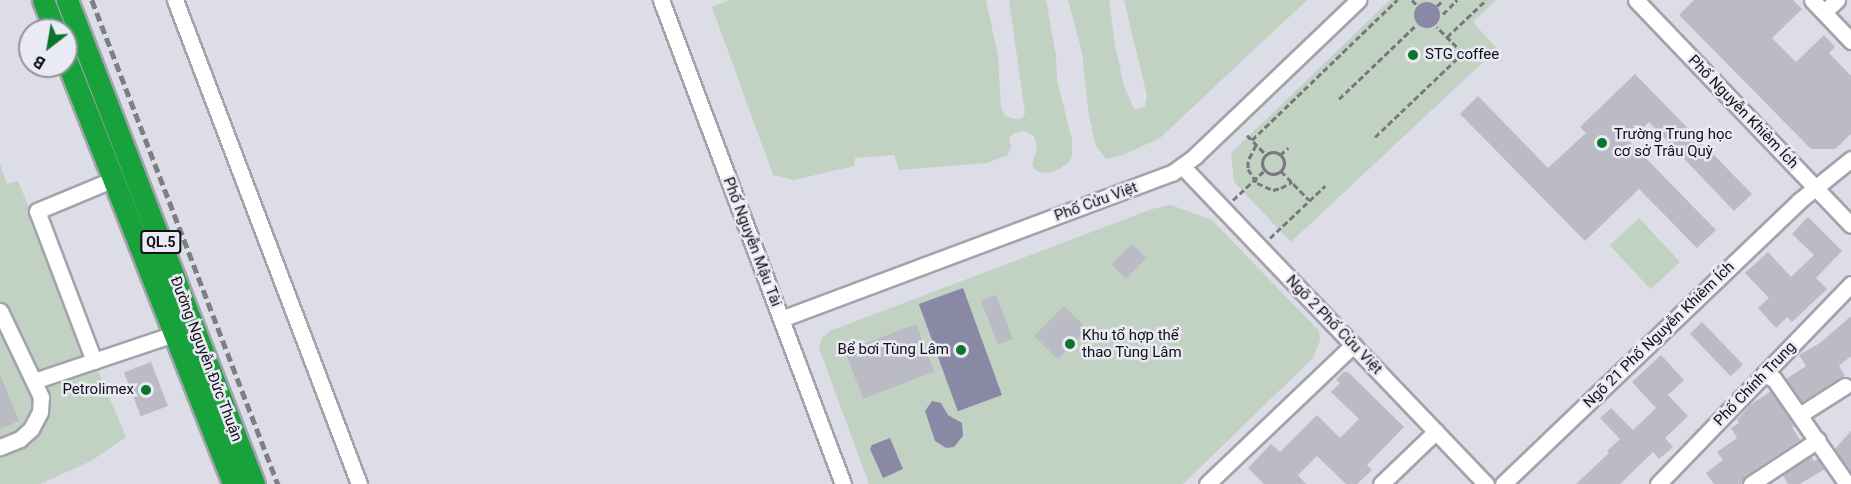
<!DOCTYPE html>
<meta charset="utf-8">
<style>
body{margin:0}
#map{position:relative;width:1851px;height:484px;overflow:hidden;background:#dddde8;font-family:Roboto,sans-serif}
div>[style]{position:absolute}
.green>*{inset:0;background:#c1d1c2;transform-origin:0 0}
.water>*{inset:0;background:#8989a6;transform-origin:0 0}
.round{border-radius:50%}
.building>*{inset:0;background:#bbbbc5;transform-origin:0 0}
.path>*{height:3px;margin-top:-1.5px;transform-origin:0;background:repeating-linear-gradient(90deg,#77777e 0 6px,transparent 0 9px)}
.path>.ring{margin:-1.5px;padding:0;box-sizing:content-box;background:none;border:3px solid #77777e;border-radius:50%}
.roads{filter:drop-shadow(2px 0 #a2a3ad) drop-shadow(-2px 0 #a2a3ad) drop-shadow(0 2px #a2a3ad) drop-shadow(0 -2px #a2a3ad)}
.minor>*{height:15px;margin:-7.5px;padding:0 7.5px;transform-origin:7.5px;border-radius:7.5px;background:#fff}
.highway>*{height:21px;margin:-10.5px;padding:0 10.5px;transform-origin:10.5px;border-radius:10.5px;background:#18a23c}
.rail>*{height:4.5px;margin-top:-2.25px;transform-origin:0;background:repeating-linear-gradient(90deg,#7e7e85 0 9px,transparent 0 13.5px)}
.dots>*{width:16px;height:16px;translate:-50% -50%;box-sizing:border-box;border:3px solid #eaeaf5;border-radius:50%}
span{translate:-50% -50%;white-space:nowrap;text-align:center;line-height:1.15;-webkit-text-stroke:5px #eaeaf5;paint-order:stroke}
.shield-label span{padding:2px 4px;background:#eaeaf5;border:2px solid;border-radius:4px;-webkit-text-stroke-width:0}
.shield-label{font-size:14px;color:#111114;font-weight:700}
.poi-label{font-size:15px;color:#111114}
.left{translate:0 -50%;text-align:left}
.right{translate:-100% -50%;text-align:right}
.street-label{font-size:15px;color:#111114}
.north{position:absolute;left:18px;top:18px;width:60px;height:60px;box-sizing:border-box;background:#eaeaf5;border:2px solid #93939b;border-radius:50%;rotate:211deg;font-size:16px;font-weight:700;line-height:24px;text-align:center;color:#111114}
.north::after{content:'';display:block;margin:auto;width:21px;height:27px;background:#0b7629;clip-path:polygon(50% 0,100% 100%,50% 72%,0 100%)}
</style>
<div id="map">
<div class="green">
<i style="clip-path:polygon(729px 0,986px 0,998px 56px,1001px 105px,1004px 115px,1014px 119px,1022px 118px,1025px 113px,1009px 0,1046px 0,1056px 56px,1057px 80px,1072px 140px,1072px 156px,1068px 163px,1059px 169px,1050px 173px,1038px 172px,1032px 166px,1037px 148px,1034px 136px,1025px 131px,1015px 133px,1009px 138px,1011px 147px,1008px 155px,987px 163px,899px 170px,894px 155px,855px 158px,854px 166px,794px 180px,773px 175px,712px 7px)"></i>
<i style="clip-path:polygon(1068px 0,1109px 0,1115px 45px,1124px 86px,1134px 109px,1139px 109px,1145px 106px,1147px 96px,1124px 0,1307px 0,1160px 138px,1123px 155px,1106px 159px,1096px 146px,1089px 116px,1082px 52px)"></i>
<i style="clip-path:polygon(1390px 0,1496px 0,1473px 22px,1497px 49px,1291px 242px,1234px 182px,1231px 153px)"></i>
<i style="clip-path:polygon(0 164px,7px 184px,18px 181px,126px 437px,91px 461px,40px 484px,0 484px)"></i>
<i style="clip-path:polygon(1171px 205px,1212px 220px,1319px 331px,1320px 340px,1313px 358px,1183px 484px,869px 484px,819px 348px,822px 338px,830px 331px,1152px 209px)"></i>
<i style="left:1639px;top:218px;width:60px;height:40px;rotate:47deg"></i>
</div>
<div class="water">
<i class="round" style="left:1414px;top:2px;width:26px;height:26px"></i>
<i style="left:963px;top:288px;width:114px;height:47px;rotate:70deg"></i>
<i style="clip-path:polygon(932px 401px,941px 403px,948px 415px,962px 423px,963px 436px,954px 447px,946px 448px,935px 441px,925px 411px)"></i>
<i style="clip-path:polygon(890px 438px,903px 469px,883px 478px,870px 449px,872px 445px)"></i>
</div>
<div class="building">
<i style="clip-path:polygon(1694px 0,1793px 0,1802px 9px,1772px 38px,1796px 62px,1824px 35px,1835px 47px,1829px 53px,1851px 76px,1851px 134px,1835px 149px,1811px 149px,1679px 15px)"></i>
<i style="clip-path:polygon(1635px 74px,1752px 194px,1734px 211px,1649px 122px,1629px 141px,1716px 230px,1697px 248px,1639px 189px,1585px 241px,1460px 114px,1478px 96px,1548px 168px,1586px 133px,1580px 127px)"></i>
<i style="clip-path:polygon(1808px 217px,1842px 251px,1816px 278px,1827px 289px,1792px 322px,1787px 317px,1776px 328px,1758px 308px,1769px 298px,1745px 273px,1768px 252px,1791px 277px,1814px 255px,1792px 234px)"></i>
<i style="left:1132px;top:244px;width:20px;height:29px;rotate:45deg"></i>
<i style="left:996px;top:295px;width:47px;height:16px;rotate:69deg"></i>
<i style="left:1064px;top:306px;width:33px;height:42px;rotate:45deg"></i>
<i style="clip-path:polygon(1851px 316px,1851px 356px,1839px 366px,1845px 376px,1802px 402px,1786px 379px,1806px 366px,1799px 355px,1820px 343px)"></i>
<i style="left:1702px;top:322px;width:59px;height:17px;rotate:46deg"></i>
<i style="left:916px;top:324px;width:51px;height:76px;rotate:69deg"></i>
<i style="clip-path:polygon(1661px 355px,1684px 380px,1668px 395px,1688px 416px,1665px 438px,1673px 447px,1659px 459px,1653px 452px,1620px 484px,1576px 484px,1609px 453px,1607px 451px,1620px 439px,1600px 418px,1611px 408px,1633px 430px,1656px 408px,1632px 382px)"></i>
<i style="left:151px;top:362px;width:47px;height:29px;rotate:69deg"></i>
<i style="clip-path:polygon(1343px 372px,1348px 372px,1404px 427px,1367px 465px,1372px 470px,1357px 484px,1346px 484px,1317px 456px,1298px 475px,1306px 484px,1264px 484px,1248px 468px,1271px 444px,1280px 452px,1317px 415px,1340px 438px,1359px 419px,1331px 392px,1340px 383px,1336px 380px)"></i>
<i style="clip-path:polygon(0 374px,19px 421px,0 429px)"></i>
<i style="clip-path:polygon(1771px 391px,1795px 426px,1792px 427px,1800px 440px,1746px 476px,1741px 484px,1714px 484px,1706px 473px,1723px 460px,1717px 452px,1737px 438px,1731px 428px,1739px 423px,1737px 420px,1750px 405px)"></i>
<i style="clip-path:polygon(1851px 431px,1851px 473px,1835px 449px)"></i>
<i style="clip-path:polygon(1811px 456px,1814px 461px,1818px 459px,1825px 469px,1800px 484px,1788px 484px,1783px 475px)"></i>
</div>
<div class="path">
<i style="left:1412px;top:0;width:7px;rotate:45deg"></i>
<i style="left:1437px;top:6px;width:8px;rotate:-45deg"></i>
<i style="left:1443px;top:14px;width:20px;rotate:-45deg"></i>
<i style="left:1447px;top:37px;width:54px;rotate:-43.5deg"></i>
<i style="left:1339px;top:99px;width:105px;rotate:-43.8deg"></i>
<i style="left:1247px;top:135px;width:28px;rotate:46deg"></i>
<i style="left:1375px;top:137px;width:122px;rotate:-43.7deg"></i>
<i style="left:1463px;top:53px;width:37px;rotate:-135deg"></i>
<i style="left:1252px;top:140px;width:202px;rotate:-44deg"></i>
<i style="left:1256px;top:145px;width:18px;rotate:117deg"></i>
<i style="left:1248px;top:161px;width:8px;rotate:90deg"></i>
<i style="left:1248px;top:169px;width:17px;rotate:57deg"></i>
<i style="left:1257px;top:183px;width:17px;rotate:24deg"></i>
<i style="left:1273px;top:190px;width:8px;rotate:-14deg"></i>
<i style="left:1281px;top:188px;width:13px;rotate:-29deg"></i>
<i class="ring" style="left:1262px;top:152px;width:19px;height:19px"></i>
<i style="left:1280px;top:155px;width:11px;rotate:-41deg"></i>
<i style="left:1281px;top:171px;width:40px;rotate:46deg"></i>
<i style="left:1233px;top:200px;width:44px;rotate:-43.2deg"></i>
<i style="left:1270px;top:238px;width:76px;rotate:-43.4deg"></i>
</div>
<div class="roads">
<div class="minor">
<i style="left:175px;top:0;width:518px;rotate:69.18deg"></i>
<i style="left:661px;top:0;width:517px;rotate:69.39deg"></i>
<i style="left:1636px;top:0;width:311px;rotate:46.3deg"></i>
<i style="left:1812px;top:0;width:57px;rotate:46.4deg"></i>
<i style="left:1824px;top:12px;width:18px;rotate:-43deg"></i>
<i style="left:1182px;top:166px;width:440px;rotate:46.3deg"></i>
<i style="left:0;top:311px;width:95px;rotate:64.5deg"></i>
<i style="left:41px;top:397px;width:15px;rotate:94deg"></i>
<i style="left:40px;top:412px;width:19px;rotate:118deg"></i>
<i style="left:31px;top:429px;width:15px;rotate:138deg"></i>
<i style="left:20px;top:439px;width:22px;rotate:158deg"></i>
<i style="left:781px;top:319px;width:417px;rotate:-20.5deg"></i>
<i style="left:1172px;top:173px;width:29px;rotate:-36deg"></i>
<i style="left:1195px;top:156px;width:226px;rotate:-43.7deg"></i>
<i style="left:94px;top:361px;width:160px;rotate:-110.8deg"></i>
<i style="left:37px;top:211px;width:83px;rotate:-22.6deg"></i>
<i style="left:1764px;top:374px;width:11px;rotate:27deg"></i>
<i style="left:1774px;top:379px;width:128px;rotate:55.2deg"></i>
<i style="left:34px;top:381px;width:148px;rotate:-18.6deg"></i>
<i style="left:1801px;top:414px;width:52px;rotate:-32.5deg"></i>
<i style="left:1207px;top:484px;width:202px;rotate:-43.6deg"></i>
<i style="left:1381px;top:484px;width:76px;rotate:-43.9deg"></i>
<i style="left:1503px;top:484px;width:410px;rotate:-43.7deg"></i>
<i style="left:1799px;top:201px;width:67px;rotate:-38.9deg"></i>
<i style="left:1658px;top:484px;width:278px;rotate:-46deg"></i>
<i style="left:1751px;top:484px;width:80px;rotate:-33.3deg"></i>
</div>
<div class="highway">
<i style="left:43px;top:0;width:32px;rotate:68deg"></i>
<i style="left:67px;top:0;width:519px;rotate:68.88deg"></i>
<i style="left:66px;top:59px;width:457px;rotate:68.5deg"></i>
</div>
</div>
<div class="rail">
<i style="left:92px;top:0;width:519px;rotate:68.98deg"></i>
</div>
<div class="dots">
<i style="left:1413px;top:55px;background:#0b7629"></i>
<i style="left:1602px;top:143px;background:#0b7629"></i>
<i style="left:1070px;top:344px;background:#0b7629"></i>
<i style="left:961px;top:350px;background:#0b7629"></i>
<i style="left:146px;top:390px;background:#0b7629"></i>
</div>
<div class="shield-label">
<span style="left:161px;top:242px">QL.5</span>
</div>
<div class="poi-label">
<span class="left" style="left:1425px;top:55px">STG coffee</span>
<span class="left" style="left:1614px;top:143px">Trường Trung học<br>cơ sở Trâu Quỳ</span>
<span class="left" style="left:1082px;top:344px">Khu tổ hợp thể<br>thao Tùng Lâm</span>
<span class="right" style="left:949px;top:350px">Bể bơi Tùng Lâm</span>
<span class="right" style="left:134px;top:390px">Petrolimex</span>
</div>
<div class="street-label">
<span style="left:1743px;top:112px;rotate:46deg">Phố Nguyễn Khiêm Ích</span>
<span style="left:1096px;top:202px;rotate:-20deg">Phố Cửu Việt</span>
<span style="left:752px;top:242px;rotate:69deg">Phố Nguyễn Mậu Tài</span>
<span style="left:1334px;top:325px;rotate:46deg">Ngõ 2 Phố Cửu Việt</span>
<span style="left:1659px;top:335px;rotate:-44deg">Ngõ 21 Phố Nguyễn Khiêm Ích</span>
<span style="left:206px;top:359px;rotate:69deg">Đường Nguyễn Đức Thuận</span>
<span style="left:1755px;top:384px;rotate:-46deg">Phố Chính Trung</span>
</div>
<div class="north">B</div>
</div>
